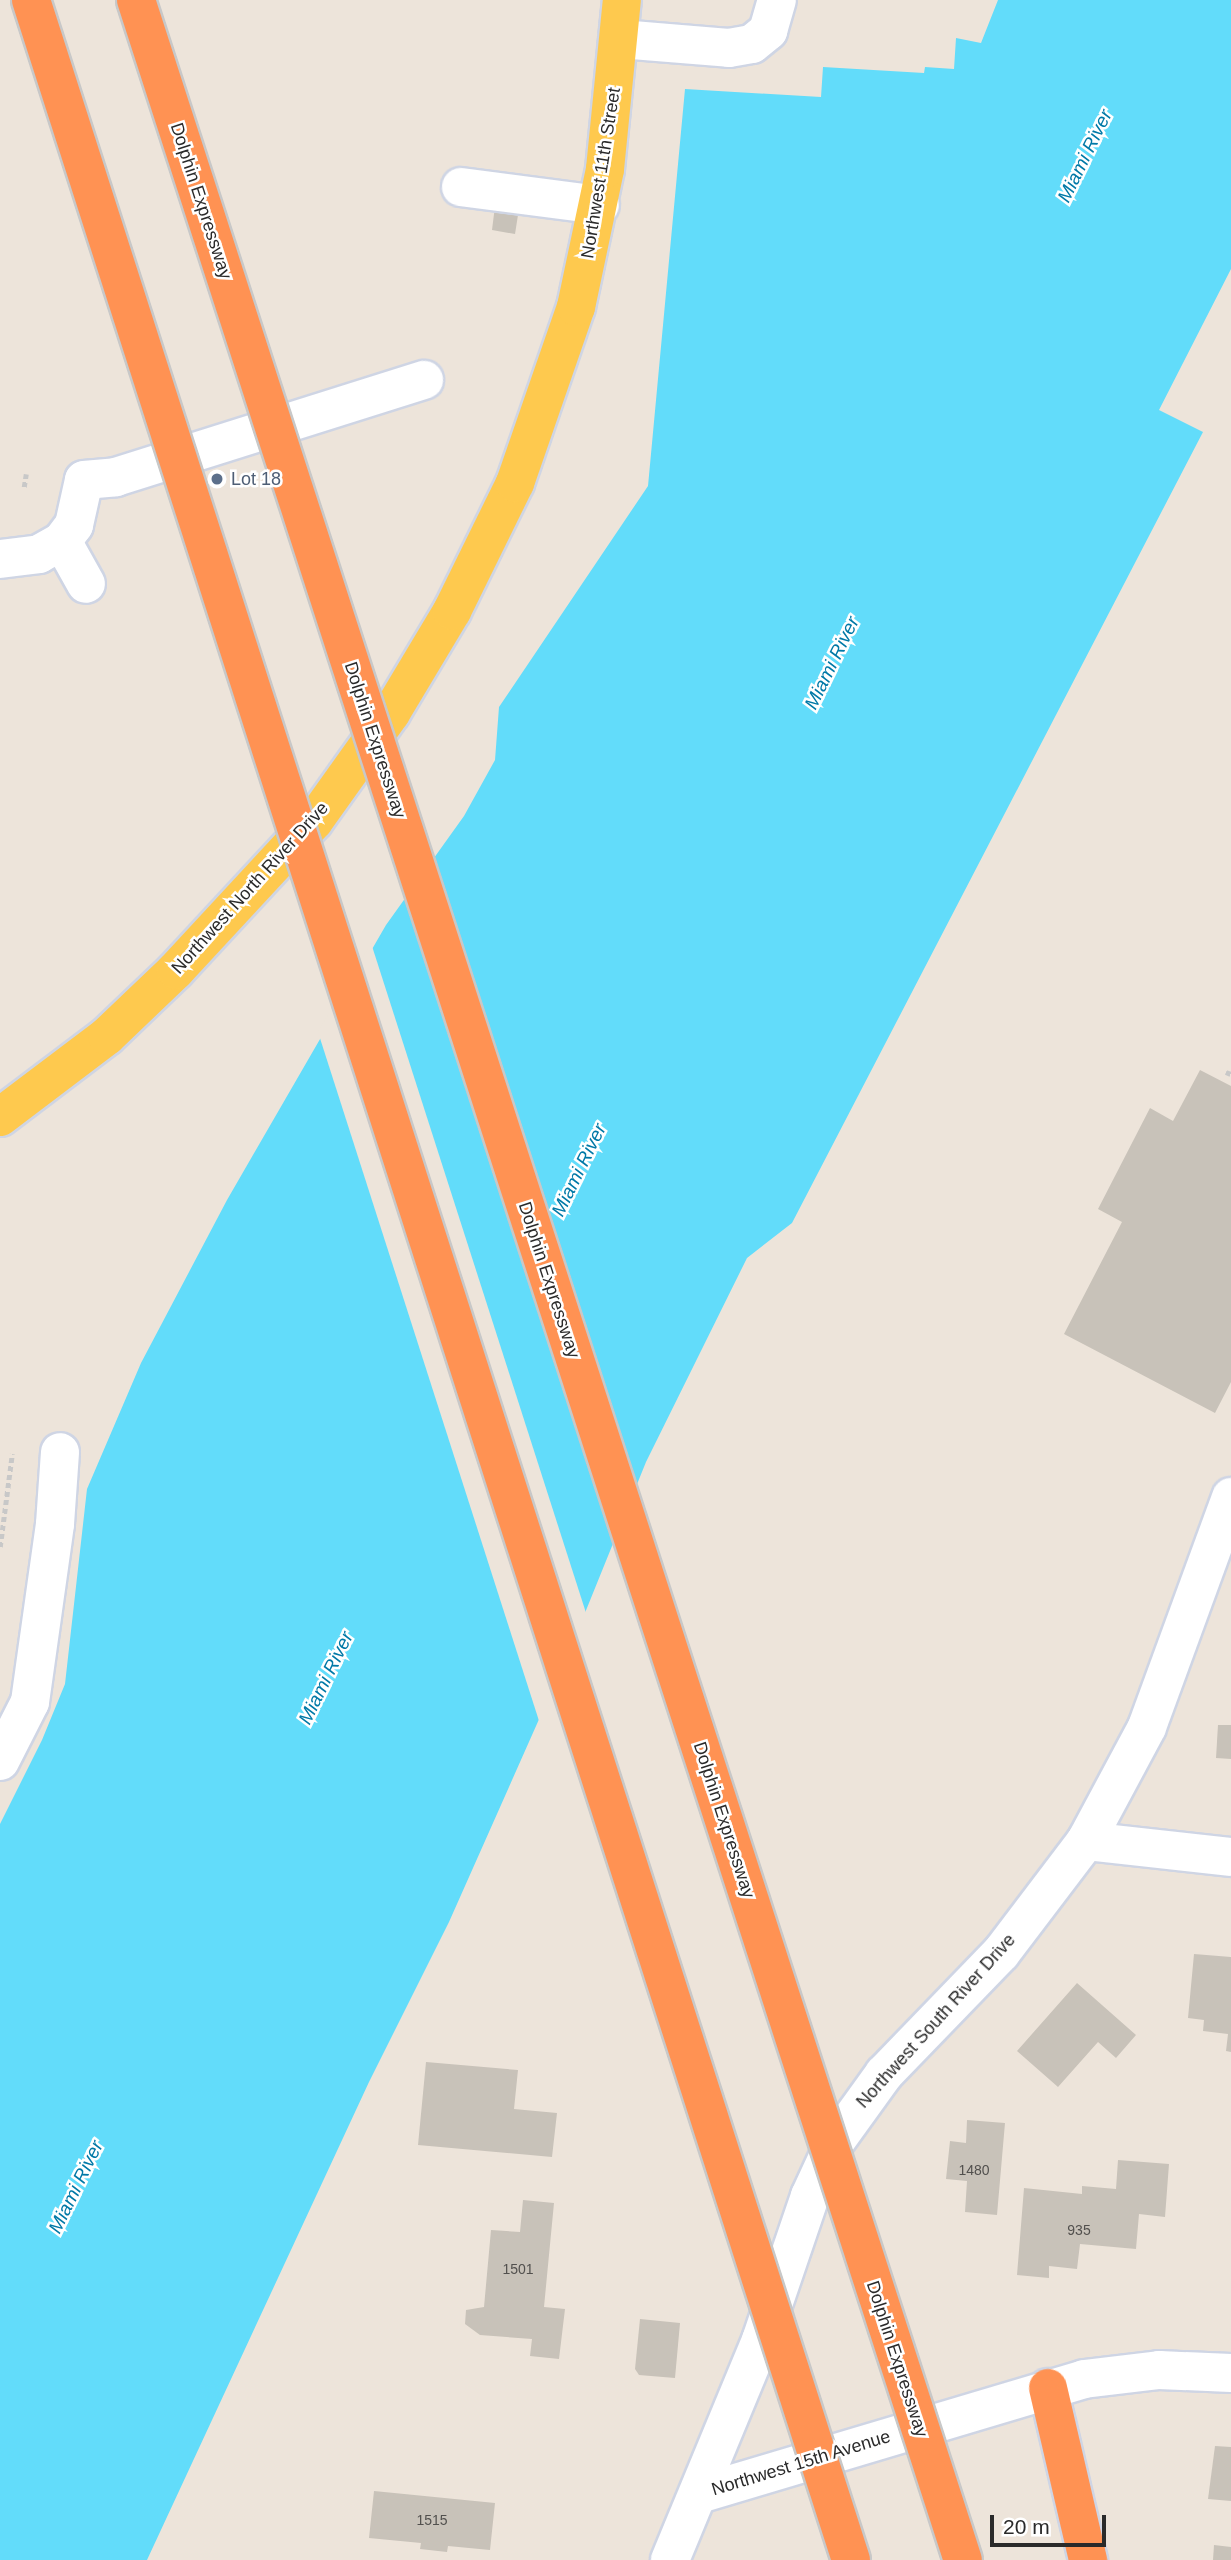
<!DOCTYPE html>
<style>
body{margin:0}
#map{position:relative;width:1231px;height:2560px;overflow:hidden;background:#ede4da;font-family:Helvetica,sans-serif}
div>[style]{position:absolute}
.water>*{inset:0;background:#62dcfa}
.pier>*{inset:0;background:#ede4da}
.building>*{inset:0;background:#c8c2b9}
.path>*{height:4.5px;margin-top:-2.25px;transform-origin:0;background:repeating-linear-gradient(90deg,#c8c8c8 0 5px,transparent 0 8.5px)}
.roads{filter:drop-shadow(2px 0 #cfd5e4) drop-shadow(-2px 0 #cfd5e4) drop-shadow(0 2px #cfd5e4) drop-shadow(0 -2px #cfd5e4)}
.minor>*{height:38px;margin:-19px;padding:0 19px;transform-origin:19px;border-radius:19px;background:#fff}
.major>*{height:38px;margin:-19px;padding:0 19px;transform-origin:19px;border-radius:19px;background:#fec94e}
.highway>*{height:38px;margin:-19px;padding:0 19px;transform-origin:19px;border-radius:19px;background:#ff9253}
.bridges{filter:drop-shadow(2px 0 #c8c8c8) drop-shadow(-2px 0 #c8c8c8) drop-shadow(0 2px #c8c8c8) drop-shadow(0 -2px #c8c8c8)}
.highway-bridge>*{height:38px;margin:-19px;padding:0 19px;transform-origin:19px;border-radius:19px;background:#ff9253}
.dots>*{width:19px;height:19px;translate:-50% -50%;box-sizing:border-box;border:4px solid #fff;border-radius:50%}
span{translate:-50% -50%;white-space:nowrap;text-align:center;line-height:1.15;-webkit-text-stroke:5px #fff;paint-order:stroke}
.number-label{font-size:14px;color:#52504e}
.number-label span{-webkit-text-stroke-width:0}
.street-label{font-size:18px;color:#2a2a2a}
.service-label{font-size:18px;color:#4e5e75}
.left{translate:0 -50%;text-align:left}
.water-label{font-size:19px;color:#0079a7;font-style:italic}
.scale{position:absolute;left:990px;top:2515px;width:116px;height:32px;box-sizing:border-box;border:4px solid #2a2a2a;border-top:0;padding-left:9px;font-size:21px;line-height:24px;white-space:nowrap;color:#2a2a2a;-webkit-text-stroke:5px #fff;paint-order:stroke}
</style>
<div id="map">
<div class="water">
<i style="clip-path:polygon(998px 0,1231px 0,1231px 269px,1159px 410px,1203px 432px,792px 1223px,747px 1258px,646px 1462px,572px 1645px,449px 1922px,369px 2082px,147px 2560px,0 2560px,0 1824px,42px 1740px,65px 1684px,87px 1489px,141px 1363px,227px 1200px,386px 925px,464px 816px,495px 760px,499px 707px,648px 486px,685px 89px,821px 97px,823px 67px,924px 73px,925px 67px,954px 69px,956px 38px,981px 43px)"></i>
</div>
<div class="pier">
<i style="clip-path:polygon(371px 943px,587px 1616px,540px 1724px,318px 1032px)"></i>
</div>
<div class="building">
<i style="clip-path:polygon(524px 177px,515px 234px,492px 230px,495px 206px)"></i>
<i style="clip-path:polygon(1200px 1070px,1231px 1086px,1231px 1382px,1215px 1413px,1064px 1334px,1122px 1222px,1098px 1209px,1150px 1108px,1173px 1121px)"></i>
<i style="clip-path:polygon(1218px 1725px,1231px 1725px,1231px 1759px,1216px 1758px)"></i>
<i style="clip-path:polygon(1194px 1954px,1231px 1957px,1231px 2052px,1226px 2051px,1228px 2034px,1203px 2031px,1204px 2020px,1188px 2018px)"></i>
<i style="clip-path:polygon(1077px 1983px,1136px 2035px,1116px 2058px,1098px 2042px,1058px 2087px,1017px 2051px)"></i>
<i style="clip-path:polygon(426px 2062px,518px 2070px,514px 2109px,557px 2113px,552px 2157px,418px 2145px)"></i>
<i style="clip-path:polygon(967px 2120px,1005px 2123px,997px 2215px,965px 2212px,967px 2181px,946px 2179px,950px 2141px,966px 2143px)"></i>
<i style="clip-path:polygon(1118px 2160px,1169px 2164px,1165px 2217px,1139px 2214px,1136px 2249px,1080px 2244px,1077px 2269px,1049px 2266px,1049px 2278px,1017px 2275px,1024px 2188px,1082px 2194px,1082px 2186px,1116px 2189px)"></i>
<i style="clip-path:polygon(523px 2200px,554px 2203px,544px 2307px,565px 2309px,559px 2359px,530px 2356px,532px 2339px,480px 2335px,465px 2324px,466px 2310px,484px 2307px,491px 2230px,520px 2232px)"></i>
<i style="clip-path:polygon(640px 2319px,680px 2323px,675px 2378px,639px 2375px,635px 2369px)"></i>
<i style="clip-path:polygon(1215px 2446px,1231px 2447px,1231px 2501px,1208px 2499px)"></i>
<i style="clip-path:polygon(374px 2491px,495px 2503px,490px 2550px,448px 2546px,447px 2552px,420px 2549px,421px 2543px,369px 2538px)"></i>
<i style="clip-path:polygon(1214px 2545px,1231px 2547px,1231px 2560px,1213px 2560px)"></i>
</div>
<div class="path">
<i style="left:24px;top:487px;width:13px;rotate:-81deg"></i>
<i style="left:1226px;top:1072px;width:5px;rotate:22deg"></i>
<i style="left:0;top:1547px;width:94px;rotate:-82.6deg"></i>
</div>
<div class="roads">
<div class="minor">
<i style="left:620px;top:39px;width:109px;rotate:4.7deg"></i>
<i style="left:729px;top:48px;width:23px;rotate:-10deg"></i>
<i style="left:752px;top:44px;width:21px;rotate:-39deg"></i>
<i style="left:768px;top:31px;width:32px;rotate:-74deg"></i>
<i style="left:461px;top:187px;width:140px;rotate:7.4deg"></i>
<i style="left:62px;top:541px;width:49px;rotate:60.8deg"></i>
<i style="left:0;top:559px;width:39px;rotate:-7deg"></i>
<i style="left:39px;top:554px;width:26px;rotate:-29deg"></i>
<i style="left:62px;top:541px;width:20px;rotate:-53deg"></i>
<i style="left:74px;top:525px;width:46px;rotate:-77.5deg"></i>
<i style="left:84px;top:480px;width:32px;rotate:-5deg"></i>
<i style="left:116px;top:477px;width:323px;rotate:-17.5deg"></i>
<i style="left:0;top:1761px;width:66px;rotate:-63deg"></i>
<i style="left:30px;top:1702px;width:180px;rotate:-82deg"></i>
<i style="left:55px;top:1524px;width:72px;rotate:-86deg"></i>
<i style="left:1086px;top:1841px;width:146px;rotate:6.3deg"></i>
<i style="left:699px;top:2494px;width:402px;rotate:-16.6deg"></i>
<i style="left:1084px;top:2379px;width:76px;rotate:-6.8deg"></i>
<i style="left:1159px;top:2370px;width:72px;rotate:2.4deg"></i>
<i style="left:670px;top:2560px;width:238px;rotate:-67.5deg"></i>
<i style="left:761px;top:2340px;width:152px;rotate:-71.2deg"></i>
<i style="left:810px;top:2196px;width:60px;rotate:-65.2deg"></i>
<i style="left:835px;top:2142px;width:84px;rotate:-54.2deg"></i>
<i style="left:884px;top:2074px;width:168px;rotate:-46deg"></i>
<i style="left:1001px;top:1953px;width:141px;rotate:-52.8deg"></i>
<i style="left:1086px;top:1841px;width:129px;rotate:-61.8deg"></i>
<i style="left:1147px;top:1727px;width:245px;rotate:-69.9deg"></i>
</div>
<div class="major">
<i style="left:0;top:1117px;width:134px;rotate:-37.1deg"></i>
<i style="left:107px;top:1036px;width:95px;rotate:-43.7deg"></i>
<i style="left:176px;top:970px;width:203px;rotate:-47.2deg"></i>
<i style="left:314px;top:821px;width:133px;rotate:-54.5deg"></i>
<i style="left:391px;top:713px;width:119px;rotate:-59.1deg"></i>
<i style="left:452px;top:611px;width:143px;rotate:-63.8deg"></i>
<i style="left:515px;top:483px;width:186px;rotate:-70.9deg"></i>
<i style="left:576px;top:307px;width:141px;rotate:-78.1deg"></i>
<i style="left:605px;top:169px;width:170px;rotate:-84.3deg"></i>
</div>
<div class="highway">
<i style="left:1048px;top:2388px;width:177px;rotate:76.9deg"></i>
</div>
</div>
<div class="bridges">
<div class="highway-bridge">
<i style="left:31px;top:0;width:2688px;rotate:72.24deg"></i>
<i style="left:136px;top:0;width:2690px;rotate:72.1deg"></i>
</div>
</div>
<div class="dots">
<i style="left:217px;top:479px;background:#5c6f8a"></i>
</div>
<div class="number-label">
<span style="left:974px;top:2170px">1480</span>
<span style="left:1079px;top:2230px">935</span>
<span style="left:518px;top:2269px">1501</span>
<span style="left:432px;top:2520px">1515</span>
</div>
<div class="street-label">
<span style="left:601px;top:173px;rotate:-81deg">Northwest 11th Street</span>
<span style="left:201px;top:201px;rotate:72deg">Dolphin Expressway</span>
<span style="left:375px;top:740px;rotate:72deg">Dolphin Expressway</span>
<span style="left:250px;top:888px;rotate:-48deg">Northwest North River Drive</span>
<span style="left:549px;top:1280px;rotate:72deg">Dolphin Expressway</span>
<span style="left:724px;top:1820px;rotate:72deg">Dolphin Expressway</span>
<span style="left:936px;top:2021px;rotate:-48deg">Northwest South River Drive</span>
<span style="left:897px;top:2359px;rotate:72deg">Dolphin Expressway</span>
<span style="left:801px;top:2463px;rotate:-17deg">Northwest 15th Avenue</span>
</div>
<div class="service-label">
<span class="left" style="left:231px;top:479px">Lot 18</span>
</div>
<div class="water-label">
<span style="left:1085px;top:156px;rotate:-64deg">Miami River</span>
<span style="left:832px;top:663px;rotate:-64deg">Miami River</span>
<span style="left:579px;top:1170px;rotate:-64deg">Miami River</span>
<span style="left:326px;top:1678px;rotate:-64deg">Miami River</span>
<span style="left:76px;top:2187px;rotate:-64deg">Miami River</span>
</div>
<div class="scale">20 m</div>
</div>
